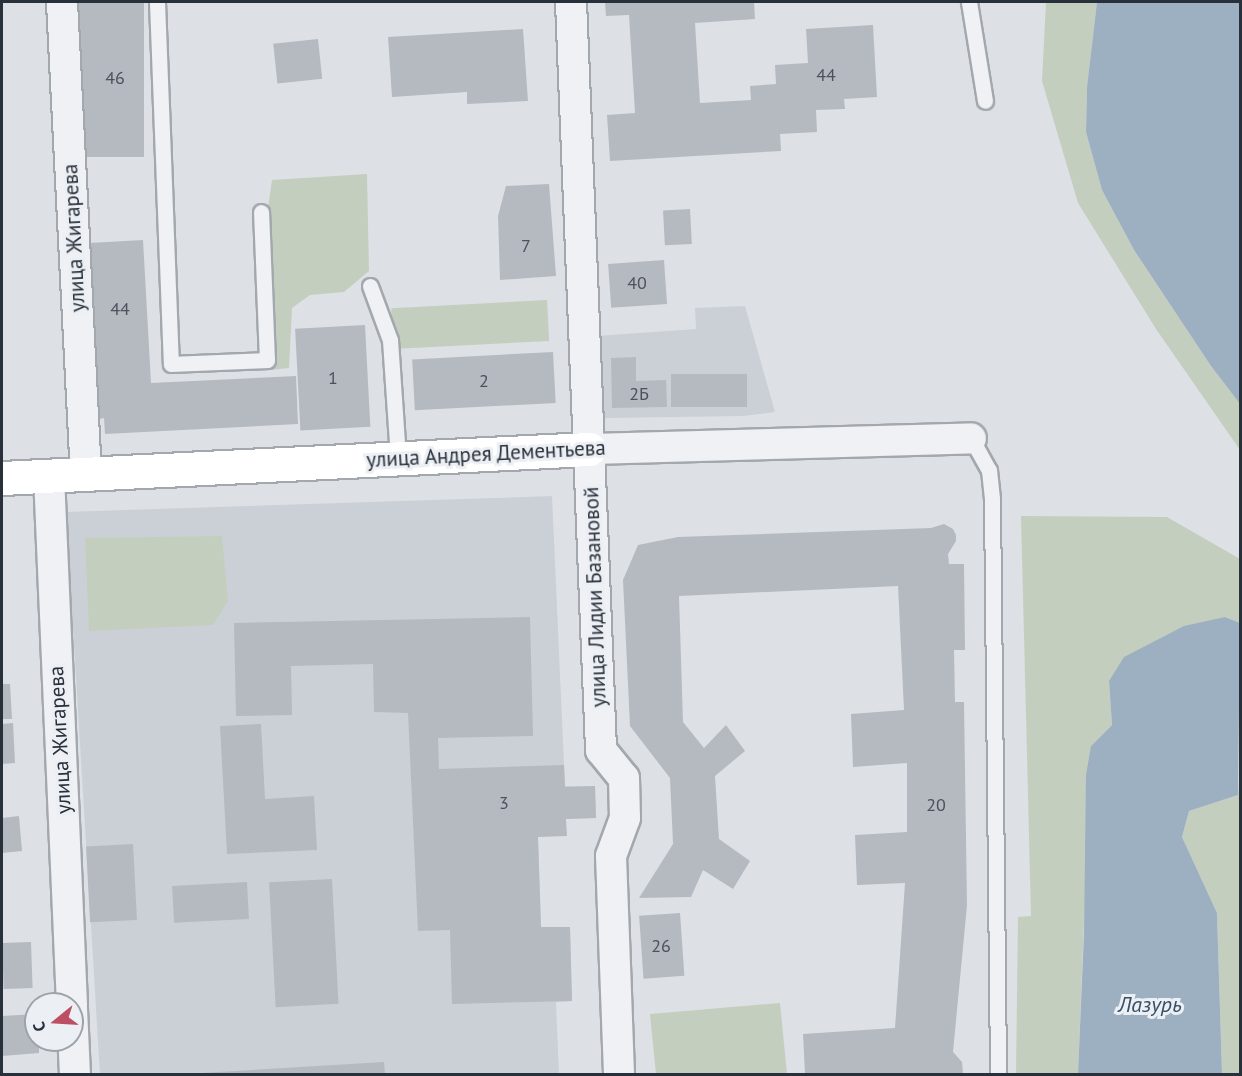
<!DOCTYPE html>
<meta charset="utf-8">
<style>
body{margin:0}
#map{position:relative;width:1242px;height:1076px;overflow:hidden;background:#dde1e5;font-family:"PT Sans",sans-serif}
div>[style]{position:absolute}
.built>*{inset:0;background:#cbd0d6}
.green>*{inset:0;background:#c4cebf;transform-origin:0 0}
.water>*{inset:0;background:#9cb0c1}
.building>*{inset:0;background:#b5bac1;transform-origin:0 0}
.roads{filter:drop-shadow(2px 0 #a3a8ae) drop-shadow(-2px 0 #a3a8ae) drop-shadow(0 2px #a3a8ae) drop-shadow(0 -2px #a3a8ae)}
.lane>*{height:15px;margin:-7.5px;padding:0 7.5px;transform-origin:7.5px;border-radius:7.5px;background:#eff1f4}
.street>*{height:30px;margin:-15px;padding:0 15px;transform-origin:15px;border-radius:15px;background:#eff1f4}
.secondary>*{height:33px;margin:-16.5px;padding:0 16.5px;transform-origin:16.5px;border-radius:16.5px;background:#fff}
span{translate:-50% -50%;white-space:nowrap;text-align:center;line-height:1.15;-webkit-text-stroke:6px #eceff3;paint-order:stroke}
.number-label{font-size:18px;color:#4b525c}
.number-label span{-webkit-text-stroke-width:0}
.street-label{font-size:21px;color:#28303a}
.water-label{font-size:22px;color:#375069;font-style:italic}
.frame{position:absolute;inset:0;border:3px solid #28303a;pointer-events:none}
.north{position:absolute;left:24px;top:992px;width:60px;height:60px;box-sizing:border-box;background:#eceff3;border:2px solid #9ea3a9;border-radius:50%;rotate:252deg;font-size:16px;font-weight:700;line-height:24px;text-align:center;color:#28303a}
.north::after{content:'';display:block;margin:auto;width:21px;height:27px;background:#bd4f65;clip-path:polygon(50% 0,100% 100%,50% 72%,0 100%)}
</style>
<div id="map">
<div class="built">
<i style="clip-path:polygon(745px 306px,775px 412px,743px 416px,604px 418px,597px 336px,696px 329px,695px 308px)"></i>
<i style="clip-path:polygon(552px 496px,565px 786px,595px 786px,596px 818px,566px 819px,538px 837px,541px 927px,570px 927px,572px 1001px,556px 1002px,559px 1074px,100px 1074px,66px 512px)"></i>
</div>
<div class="green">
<i style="clip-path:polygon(1046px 2px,1097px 2px,1087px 87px,1086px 132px,1102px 190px,1134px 250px,1211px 366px,1240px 404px,1240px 450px,1156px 329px,1078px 203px,1042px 81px)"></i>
<i style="clip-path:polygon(367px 174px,369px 271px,344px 292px,310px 295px,292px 308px,289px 368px,271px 370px,266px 222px,272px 180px)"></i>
<i style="left:547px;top:300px;width:41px;height:156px;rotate:87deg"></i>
<i style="clip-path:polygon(1021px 516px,1167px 517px,1240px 559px,1240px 623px,1225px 617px,1109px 681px,1112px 725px,1091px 746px,1078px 1074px,1016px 1074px,1018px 917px,1031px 916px)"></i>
<i style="clip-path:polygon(222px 536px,228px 601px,213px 625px,89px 631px,85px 538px)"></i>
<i style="clip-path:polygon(1240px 767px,1240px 1074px,1222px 1074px,1217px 913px,1182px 837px,1189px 811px,1238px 795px)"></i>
<i style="clip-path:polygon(780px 1003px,787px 1074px,656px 1074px,650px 1014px)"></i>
</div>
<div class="water">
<i style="clip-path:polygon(1097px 2px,1240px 2px,1240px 404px,1211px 366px,1134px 250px,1102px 190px,1086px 132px,1087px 87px)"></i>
<i style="clip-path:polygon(1225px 617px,1240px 623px,1238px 795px,1189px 811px,1182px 837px,1217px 913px,1222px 1074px,1078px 1074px,1084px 933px,1086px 775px,1091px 746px,1112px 725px,1109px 681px,1124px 657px,1184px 626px)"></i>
</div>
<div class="building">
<i style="left:78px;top:2px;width:66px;height:155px"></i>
<i style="clip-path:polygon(605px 2px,754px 2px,755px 19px,695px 23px,700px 103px,751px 100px,750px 86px,776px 84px,775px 65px,808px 63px,806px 29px,873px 25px,877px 97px,844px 99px,845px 109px,816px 110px,817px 132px,780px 134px,781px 151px,610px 161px,607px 115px,635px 113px,629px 15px,606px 16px)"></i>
<i style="clip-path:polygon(523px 29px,528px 101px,467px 104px,467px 92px,392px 97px,388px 37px)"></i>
<i style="left:318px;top:39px;width:40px;height:45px;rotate:84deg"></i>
<i style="clip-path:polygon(549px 184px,556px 276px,500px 280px,498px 216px,506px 186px)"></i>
<i style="left:690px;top:209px;width:35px;height:27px;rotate:87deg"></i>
<i style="clip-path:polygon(143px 240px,151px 383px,296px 376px,298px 424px,105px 434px,104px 418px,99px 419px,89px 243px)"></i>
<i style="left:664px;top:260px;width:44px;height:56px;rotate:86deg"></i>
<i style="left:365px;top:325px;width:102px;height:70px;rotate:87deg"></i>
<i style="left:553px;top:352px;width:51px;height:141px;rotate:87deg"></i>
<i style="clip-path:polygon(636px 357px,636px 381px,666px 380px,667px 407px,612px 408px,611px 358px)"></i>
<i style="left:671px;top:374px;width:76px;height:33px"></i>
<i style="clip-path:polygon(944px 524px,953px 529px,956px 535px,956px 541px,948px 554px,949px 564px,964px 564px,965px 650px,954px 650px,955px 702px,964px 702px,967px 905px,953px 1052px,962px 1062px,963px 1074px,805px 1074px,803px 1034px,895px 1028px,905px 883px,857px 885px,855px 835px,907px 832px,907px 763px,853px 767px,851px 714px,904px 710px,898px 586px,679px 596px,683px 722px,704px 748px,726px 725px,745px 751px,715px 776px,719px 839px,750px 861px,733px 889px,703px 870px,691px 897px,639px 898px,673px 844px,670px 778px,630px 726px,623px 580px,638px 545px,678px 537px,931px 528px)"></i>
<i style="clip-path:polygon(530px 617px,533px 736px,438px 738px,439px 769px,564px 765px,565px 787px,595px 786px,596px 818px,566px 819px,567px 836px,538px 837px,541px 927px,570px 927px,572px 1001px,452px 1004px,450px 930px,418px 931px,408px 713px,374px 712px,373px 664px,291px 666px,292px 715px,236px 716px,234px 623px)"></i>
<i style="clip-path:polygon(2px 684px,10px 684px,12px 719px,2px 719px)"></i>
<i style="clip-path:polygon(13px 723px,15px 763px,2px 764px,2px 724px)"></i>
<i style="clip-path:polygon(261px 724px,265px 799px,314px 796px,317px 850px,227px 854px,220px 726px)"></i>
<i style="clip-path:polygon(19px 816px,22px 851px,2px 853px,2px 818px)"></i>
<i style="left:133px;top:844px;width:76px;height:47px;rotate:87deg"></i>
<i style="left:332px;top:879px;width:125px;height:63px;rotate:87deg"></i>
<i style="left:247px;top:882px;width:37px;height:75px;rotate:87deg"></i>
<i style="left:680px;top:913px;width:63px;height:41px;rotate:86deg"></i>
<i style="left:31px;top:942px;width:46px;height:29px;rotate:88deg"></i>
<i style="clip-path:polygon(36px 1014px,36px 1040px,39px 1040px,39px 1053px,2px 1056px,2px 1016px)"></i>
<i style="clip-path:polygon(384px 1062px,385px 1074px,202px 1074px,202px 1073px)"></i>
</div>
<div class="roads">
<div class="lane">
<i style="left:157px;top:2px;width:362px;rotate:87.8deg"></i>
<i style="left:171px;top:364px;width:96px;rotate:-2.4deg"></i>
<i style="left:267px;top:360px;width:148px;rotate:-92.3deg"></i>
<i style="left:969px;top:2px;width:100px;rotate:80.8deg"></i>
<i style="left:370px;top:286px;width:58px;rotate:69.7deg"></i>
<i style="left:390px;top:340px;width:118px;rotate:86.1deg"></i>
<i style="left:971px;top:438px;width:37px;rotate:61deg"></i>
<i style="left:989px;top:470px;width:29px;rotate:84deg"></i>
<i style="left:992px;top:499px;width:575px;rotate:89.4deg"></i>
</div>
<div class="street">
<i style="left:62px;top:2px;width:473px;rotate:87.1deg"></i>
<i style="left:571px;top:2px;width:749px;rotate:87.7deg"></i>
<i style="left:601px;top:750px;width:36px;rotate:51deg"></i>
<i style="left:624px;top:778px;width:40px;rotate:88.6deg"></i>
<i style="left:625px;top:818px;width:40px;rotate:110.2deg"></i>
<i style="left:611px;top:856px;width:218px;rotate:87.9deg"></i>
<i style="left:589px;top:449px;width:382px;rotate:-1.6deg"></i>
<i style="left:49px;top:476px;width:529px;rotate:87.51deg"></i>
<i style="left:72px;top:1009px;width:65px;rotate:87.4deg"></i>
</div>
<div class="secondary">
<i style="left:2px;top:478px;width:588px;rotate:-2.83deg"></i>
</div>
</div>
<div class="number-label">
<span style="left:826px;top:75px">44</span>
<span style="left:115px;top:78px">46</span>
<span style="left:526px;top:246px">7</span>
<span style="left:637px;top:283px">40</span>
<span style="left:120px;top:309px">44</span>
<span style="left:333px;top:378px">1</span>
<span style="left:484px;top:381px">2</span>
<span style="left:639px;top:394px">2Б</span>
<span style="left:504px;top:803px">3</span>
<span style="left:936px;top:805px">20</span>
<span style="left:661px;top:946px">26</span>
</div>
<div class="street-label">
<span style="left:74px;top:238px;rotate:-93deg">улица Жигарева</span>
<span style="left:486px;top:454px;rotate:-3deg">улица Андрея Дементьева</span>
<span style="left:595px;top:597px;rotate:-92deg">улица Лидии Базановой</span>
<span style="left:60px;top:740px;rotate:-93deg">улица Жигарева</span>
</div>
<div class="water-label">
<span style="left:1150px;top:1005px">Лазурь</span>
</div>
<div class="frame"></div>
<div class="north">С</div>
</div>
